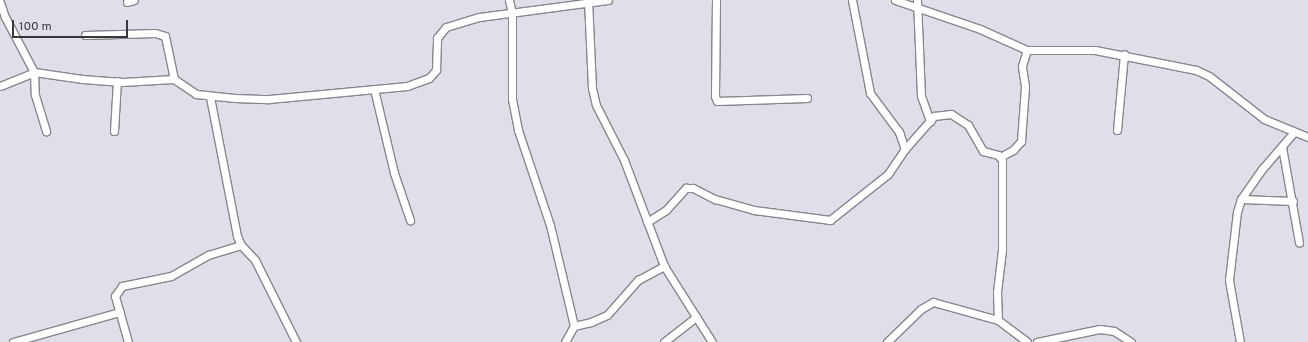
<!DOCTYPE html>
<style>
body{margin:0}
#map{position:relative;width:1308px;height:342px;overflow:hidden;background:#dfdfe9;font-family:Overpass,sans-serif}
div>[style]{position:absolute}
.roads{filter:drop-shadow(1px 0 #86868f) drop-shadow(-1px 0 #86868f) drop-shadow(0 1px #86868f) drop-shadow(0 -1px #86868f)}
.street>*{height:7px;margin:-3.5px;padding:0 3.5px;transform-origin:3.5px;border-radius:3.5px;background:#fff}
span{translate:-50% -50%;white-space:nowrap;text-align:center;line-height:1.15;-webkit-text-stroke:4px #dfdfe9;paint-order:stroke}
.scale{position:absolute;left:12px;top:20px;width:116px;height:18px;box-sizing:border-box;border:2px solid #38383c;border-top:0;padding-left:5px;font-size:12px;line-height:14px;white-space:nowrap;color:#38383c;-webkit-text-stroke:3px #dfdfe9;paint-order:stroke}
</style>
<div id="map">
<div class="roads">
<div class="street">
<i style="left:509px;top:0;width:13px;rotate:77deg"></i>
<i style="left:512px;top:13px;width:86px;rotate:90deg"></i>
<i style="left:512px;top:99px;width:32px;rotate:79deg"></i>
<i style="left:518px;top:130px;width:100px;rotate:71.4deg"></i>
<i style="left:550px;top:225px;width:104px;rotate:76.6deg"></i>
<i style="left:588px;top:0;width:88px;rotate:87.4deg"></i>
<i style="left:592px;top:88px;width:17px;rotate:77deg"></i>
<i style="left:596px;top:105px;width:62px;rotate:63deg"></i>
<i style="left:624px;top:160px;width:113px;rotate:69.3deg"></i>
<i style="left:664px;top:266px;width:90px;rotate:57.7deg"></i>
<i style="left:716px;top:0;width:96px;rotate:90.6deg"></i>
<i style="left:715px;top:96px;width:5px;rotate:68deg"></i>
<i style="left:717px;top:101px;width:90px;rotate:-1.9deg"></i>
<i style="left:852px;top:0;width:95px;rotate:79deg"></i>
<i style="left:870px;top:93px;width:49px;rotate:53.4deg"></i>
<i style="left:899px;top:132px;width:18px;rotate:71deg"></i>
<i style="left:895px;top:0;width:90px;rotate:18.8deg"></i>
<i style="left:980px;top:29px;width:51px;rotate:24.1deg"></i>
<i style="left:1027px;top:50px;width:68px"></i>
<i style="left:1095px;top:50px;width:103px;rotate:11.2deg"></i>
<i style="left:1196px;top:70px;width:14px;rotate:25deg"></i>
<i style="left:1209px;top:76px;width:70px;rotate:38deg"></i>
<i style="left:1264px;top:119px;width:48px;rotate:22.2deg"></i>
<i style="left:917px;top:0;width:96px;rotate:87.6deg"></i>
<i style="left:921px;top:96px;width:27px;rotate:70deg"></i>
<i style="left:0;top:2px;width:16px;rotate:72deg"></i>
<i style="left:5px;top:17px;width:62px;rotate:62.2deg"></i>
<i style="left:34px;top:72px;width:23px;rotate:88deg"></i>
<i style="left:35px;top:95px;width:38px;rotate:73deg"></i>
<i style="left:127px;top:2px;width:7px;rotate:-16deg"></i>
<i style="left:85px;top:35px;width:70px;rotate:-1.6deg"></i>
<i style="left:155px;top:33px;width:10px;rotate:17deg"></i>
<i style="left:165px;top:36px;width:44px;rotate:78.2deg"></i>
<i style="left:0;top:86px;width:37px;rotate:-22deg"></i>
<i style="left:34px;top:72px;width:49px;rotate:8.3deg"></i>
<i style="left:82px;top:79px;width:40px;rotate:4.3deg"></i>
<i style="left:122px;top:82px;width:52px;rotate:-3.3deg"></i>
<i style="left:174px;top:79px;width:27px;rotate:34deg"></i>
<i style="left:196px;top:94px;width:39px;rotate:6deg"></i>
<i style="left:235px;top:98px;width:34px;rotate:2deg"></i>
<i style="left:269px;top:99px;width:139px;rotate:-5.4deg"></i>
<i style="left:407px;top:86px;width:23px;rotate:-20deg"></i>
<i style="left:429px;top:78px;width:11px;rotate:-49deg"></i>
<i style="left:436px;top:70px;width:32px;rotate:-88deg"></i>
<i style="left:437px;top:38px;width:14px;rotate:-51deg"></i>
<i style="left:446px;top:27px;width:34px;rotate:-17deg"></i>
<i style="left:479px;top:17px;width:130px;rotate:-7.5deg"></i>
<i style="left:374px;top:89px;width:86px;rotate:76.6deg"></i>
<i style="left:394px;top:173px;width:50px;rotate:71.2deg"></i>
<i style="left:210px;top:97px;width:142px;rotate:79deg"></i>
<i style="left:237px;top:236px;width:10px;rotate:66deg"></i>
<i style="left:241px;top:245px;width:21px;rotate:47deg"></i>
<i style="left:255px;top:260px;width:92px;rotate:63.4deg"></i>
<i style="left:1117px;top:130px;width:76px;rotate:-84.7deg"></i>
<i style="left:114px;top:131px;width:50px;rotate:-86.6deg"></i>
<i style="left:1282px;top:147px;width:97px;rotate:79.9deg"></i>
<i style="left:1000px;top:157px;width:15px;rotate:-28deg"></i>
<i style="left:1013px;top:150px;width:12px;rotate:-48deg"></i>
<i style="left:1021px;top:141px;width:55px;rotate:-85.8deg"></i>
<i style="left:1025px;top:86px;width:20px;rotate:-99deg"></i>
<i style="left:1022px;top:66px;width:17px;rotate:-73deg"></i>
<i style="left:1241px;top:199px;width:52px;rotate:2.2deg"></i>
<i style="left:647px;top:222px;width:22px;rotate:-32deg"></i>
<i style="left:666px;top:210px;width:30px;rotate:-48deg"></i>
<i style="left:686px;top:188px;width:7px"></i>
<i style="left:693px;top:188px;width:25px;rotate:27deg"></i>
<i style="left:715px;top:199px;width:41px;rotate:15.8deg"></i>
<i style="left:754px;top:210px;width:77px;rotate:7.5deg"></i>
<i style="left:830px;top:220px;width:74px;rotate:-38.4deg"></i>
<i style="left:888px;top:174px;width:30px;rotate:-56deg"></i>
<i style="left:905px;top:149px;width:44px;rotate:-48.7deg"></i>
<i style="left:934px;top:116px;width:17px;rotate:-7deg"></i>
<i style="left:951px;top:114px;width:20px;rotate:33deg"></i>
<i style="left:968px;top:125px;width:30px;rotate:60deg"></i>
<i style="left:983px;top:151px;width:16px;rotate:15deg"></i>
<i style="left:998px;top:155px;width:6px;rotate:51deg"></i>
<i style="left:1002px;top:160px;width:90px;rotate:90deg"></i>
<i style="left:1002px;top:250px;width:42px;rotate:96.8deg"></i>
<i style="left:997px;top:292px;width:28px;rotate:88deg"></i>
<i style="left:13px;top:342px;width:111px;rotate:-15.7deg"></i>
<i style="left:128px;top:342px;width:48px;rotate:-105.8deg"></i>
<i style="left:115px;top:296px;width:12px;rotate:-55deg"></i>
<i style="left:122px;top:286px;width:50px;rotate:-11.5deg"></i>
<i style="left:171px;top:276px;width:43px;rotate:-29.6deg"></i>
<i style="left:208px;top:255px;width:34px;rotate:-17deg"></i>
<i style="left:565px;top:342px;width:18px;rotate:-61deg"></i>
<i style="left:574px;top:326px;width:17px;rotate:-13deg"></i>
<i style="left:591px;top:322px;width:17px;rotate:-24deg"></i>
<i style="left:607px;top:315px;width:47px;rotate:-48.5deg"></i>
<i style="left:638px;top:280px;width:30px;rotate:-28deg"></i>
<i style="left:664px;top:342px;width:41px;rotate:-38deg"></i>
<i style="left:887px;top:342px;width:47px;rotate:-44.1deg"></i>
<i style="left:921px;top:309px;width:14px;rotate:-30deg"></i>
<i style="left:933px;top:302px;width:67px;rotate:15.5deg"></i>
<i style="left:998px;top:320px;width:36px;rotate:37deg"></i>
<i style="left:1037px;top:342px;width:64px;rotate:-11.7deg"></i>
<i style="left:1100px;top:329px;width:14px;rotate:8deg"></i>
<i style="left:1114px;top:331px;width:20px;rotate:33deg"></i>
<i style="left:1240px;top:342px;width:63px;rotate:-100.1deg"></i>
<i style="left:1229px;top:280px;width:68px;rotate:-83.3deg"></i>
<i style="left:1237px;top:212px;width:14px;rotate:-73deg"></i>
<i style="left:1241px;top:199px;width:38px;rotate:-55deg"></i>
<i style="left:1263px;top:168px;width:48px;rotate:-49.3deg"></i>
</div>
</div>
<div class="scale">100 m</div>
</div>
